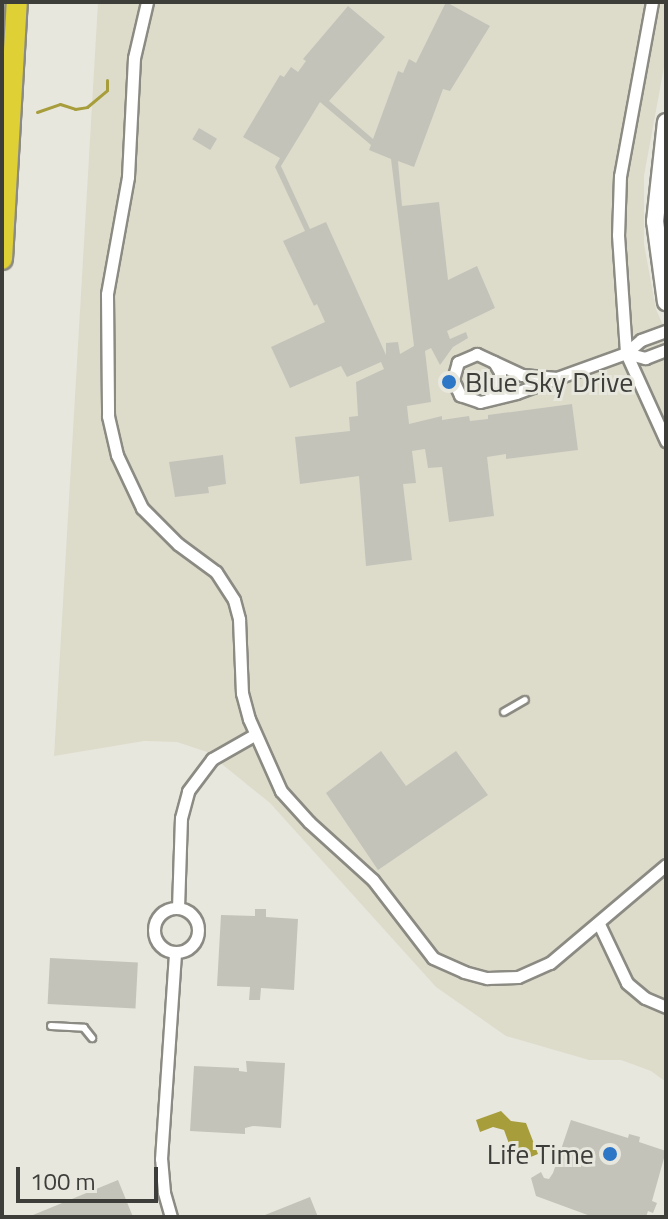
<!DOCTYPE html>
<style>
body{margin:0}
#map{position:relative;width:668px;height:1219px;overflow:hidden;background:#e8e7de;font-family:"Titillium Web",sans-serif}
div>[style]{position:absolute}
.built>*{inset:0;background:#dddccb}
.water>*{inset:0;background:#a79d3b}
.stream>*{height:3px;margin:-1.5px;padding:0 1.5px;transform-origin:1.5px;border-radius:1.5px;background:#a79d3b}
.building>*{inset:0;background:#c3c3ba;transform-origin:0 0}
.roads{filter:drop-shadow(2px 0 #8c8b83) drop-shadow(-2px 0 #8c8b83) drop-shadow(0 2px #8c8b83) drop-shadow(0 -2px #8c8b83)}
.service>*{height:6px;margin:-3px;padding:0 3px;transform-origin:3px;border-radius:3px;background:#fff}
.minor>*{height:11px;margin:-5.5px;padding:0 5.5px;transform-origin:5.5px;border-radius:5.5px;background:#fff}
.minor>.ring{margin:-5.5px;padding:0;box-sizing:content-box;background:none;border:11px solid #fff;border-radius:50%}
.secondary>*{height:16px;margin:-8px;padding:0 8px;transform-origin:8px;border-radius:8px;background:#fff}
.motorway>*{height:20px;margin:-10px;padding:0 10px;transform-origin:10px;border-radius:10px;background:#dfd036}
.dots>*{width:22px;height:22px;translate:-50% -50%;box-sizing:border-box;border:4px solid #e8e7de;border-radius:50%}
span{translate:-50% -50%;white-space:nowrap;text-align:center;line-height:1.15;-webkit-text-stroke:6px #e8e7de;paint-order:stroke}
.poi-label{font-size:28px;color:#3d3d3a}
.left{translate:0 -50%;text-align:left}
.right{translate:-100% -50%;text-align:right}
.frame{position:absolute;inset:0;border:4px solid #3d3d3a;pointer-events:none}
.scale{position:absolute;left:16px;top:1167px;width:142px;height:36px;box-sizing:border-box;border:4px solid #3d3d3a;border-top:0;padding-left:10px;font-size:24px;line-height:28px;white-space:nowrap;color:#3d3d3a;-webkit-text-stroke:6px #e8e7de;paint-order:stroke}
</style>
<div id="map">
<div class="built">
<i style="clip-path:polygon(98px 2px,666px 2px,666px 56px,644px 176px,644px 244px,656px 309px,666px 332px,666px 1082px,651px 1071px,621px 1060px,589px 1060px,506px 1036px,436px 987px,270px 803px,207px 752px,177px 742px,144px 741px,54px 756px)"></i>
</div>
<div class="water">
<i style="clip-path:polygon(501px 1111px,511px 1121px,526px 1123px,538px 1154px,516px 1163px,504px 1130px,493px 1127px,480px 1132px,476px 1120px)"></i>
</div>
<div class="stream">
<i style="left:37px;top:112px;width:24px;rotate:-19deg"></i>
<i style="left:60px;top:104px;width:16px;rotate:18deg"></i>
<i style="left:75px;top:109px;width:12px;rotate:-9deg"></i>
<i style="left:87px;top:107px;width:26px;rotate:-40deg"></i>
<i style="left:107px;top:90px;width:10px;rotate:-90deg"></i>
</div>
<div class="building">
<i style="clip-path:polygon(evenodd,446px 2px,490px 26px,450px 91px,443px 89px,414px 167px,398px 161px,402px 206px,439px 202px,448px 280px,477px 266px,495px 308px,447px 331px,450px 339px,466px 332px,468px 338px,453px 347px,440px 365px,431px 348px,425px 351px,431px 402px,407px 406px,409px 424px,442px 416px,442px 420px,469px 416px,470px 421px,488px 419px,488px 415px,572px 404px,578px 450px,506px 459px,506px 454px,487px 457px,494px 516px,449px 522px,442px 467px,428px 468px,425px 449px,412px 451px,416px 483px,403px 484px,412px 560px,366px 566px,359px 476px,300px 484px,295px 437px,350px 431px,349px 417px,358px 416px,356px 382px,384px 369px,381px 362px,347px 377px,341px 366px,290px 388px,271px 347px,325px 322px,317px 304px,314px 306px,283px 241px,305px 231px,275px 167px,280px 158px,243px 137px,280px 75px,284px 77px,291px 67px,298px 72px,306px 61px,303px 59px,348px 6px,385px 37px,329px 101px,373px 139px,398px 71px,403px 73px,409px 59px,416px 63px,446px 2px,320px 102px,371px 145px,369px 150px,391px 159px,414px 346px,400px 354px,398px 342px,386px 343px,386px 355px,326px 222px,310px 229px,281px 166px,320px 102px)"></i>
<i style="left:199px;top:128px;width:21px;height:13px;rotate:31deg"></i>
<i style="clip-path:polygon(223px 455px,226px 484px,208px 487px,209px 493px,175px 497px,169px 462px)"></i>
<i style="clip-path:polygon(381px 751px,406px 786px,456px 751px,488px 795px,378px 870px,326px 793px)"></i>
<i style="clip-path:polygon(255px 909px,266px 909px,266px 917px,298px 919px,294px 990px,261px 988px,260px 1000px,249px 1000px,250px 987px,217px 986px,221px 915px,255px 916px)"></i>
<i style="left:50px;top:958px;width:88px;height:46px;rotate:3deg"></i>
<i style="clip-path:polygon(246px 1061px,285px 1063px,281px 1128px,253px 1126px,245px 1128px,245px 1134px,190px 1131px,194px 1066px,239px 1068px,239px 1071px,247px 1072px)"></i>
<i style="clip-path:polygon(571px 1120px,628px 1138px,629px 1134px,640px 1137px,639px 1142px,666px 1151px,652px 1201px,657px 1203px,653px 1213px,648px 1211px,646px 1217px,593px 1217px,536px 1196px,531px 1178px,541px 1172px,544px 1178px,549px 1179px,553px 1173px)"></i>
<i style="clip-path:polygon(118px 1180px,133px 1217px,34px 1217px,33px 1215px)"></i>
<i style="clip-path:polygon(310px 1197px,318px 1217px,260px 1217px)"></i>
</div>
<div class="roads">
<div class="service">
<i style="left:504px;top:712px;width:24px;rotate:-30deg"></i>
<i style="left:51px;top:1026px;width:33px;rotate:3deg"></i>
<i style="left:84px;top:1028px;width:13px;rotate:51deg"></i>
</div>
<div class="minor">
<i style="left:147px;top:2px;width:57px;rotate:103.1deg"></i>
<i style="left:134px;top:58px;width:119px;rotate:92.9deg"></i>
<i style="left:128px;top:177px;width:119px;rotate:100.2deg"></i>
<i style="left:107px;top:294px;width:122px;rotate:89.5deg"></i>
<i style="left:108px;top:416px;width:40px;rotate:77deg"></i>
<i style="left:117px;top:455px;width:59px;rotate:64.7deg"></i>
<i style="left:142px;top:508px;width:51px;rotate:45deg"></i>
<i style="left:178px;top:544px;width:47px;rotate:36.4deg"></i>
<i style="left:216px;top:572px;width:33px;rotate:57deg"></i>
<i style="left:234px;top:600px;width:20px;rotate:75deg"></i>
<i style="left:239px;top:619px;width:74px;rotate:87.7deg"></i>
<i style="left:242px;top:693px;width:27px;rotate:75deg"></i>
<i style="left:249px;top:719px;width:79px;rotate:66deg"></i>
<i style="left:281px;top:791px;width:42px;rotate:47.9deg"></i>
<i style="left:309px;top:822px;width:86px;rotate:42.2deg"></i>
<i style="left:373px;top:880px;width:98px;rotate:52.4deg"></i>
<i style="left:433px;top:958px;width:34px;rotate:24deg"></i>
<i style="left:464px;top:972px;width:24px;rotate:15deg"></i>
<i style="left:487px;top:978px;width:31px;rotate:-2deg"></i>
<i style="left:518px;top:977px;width:35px;rotate:-24deg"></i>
<i style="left:550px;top:963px;width:152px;rotate:-40.2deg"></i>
<i style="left:652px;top:2px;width:177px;rotate:100.4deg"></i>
<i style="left:620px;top:176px;width:59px;rotate:91.9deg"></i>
<i style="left:618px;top:235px;width:118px;rotate:86.1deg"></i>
<i style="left:626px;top:353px;width:97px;rotate:65.6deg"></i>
<i style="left:626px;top:353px;width:20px;rotate:15deg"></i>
<i style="left:645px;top:358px;width:22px;rotate:-21deg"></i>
<i style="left:557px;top:378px;width:35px;rotate:-175deg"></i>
<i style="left:522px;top:375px;width:50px;rotate:-155deg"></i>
<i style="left:477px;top:354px;width:21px;rotate:157deg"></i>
<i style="left:458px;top:362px;width:19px;rotate:106deg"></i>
<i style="left:453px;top:380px;width:17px;rotate:65deg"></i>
<i style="left:460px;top:395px;width:21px;rotate:19deg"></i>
<i style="left:480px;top:402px;width:37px;rotate:-14deg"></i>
<i style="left:516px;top:393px;width:44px;rotate:-20.1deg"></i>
<i style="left:557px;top:378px;width:73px;rotate:-19.9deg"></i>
<i style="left:626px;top:353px;width:20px;rotate:-41deg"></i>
<i style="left:641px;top:340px;width:27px;rotate:-20deg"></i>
<i style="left:489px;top:399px;width:19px;rotate:-54deg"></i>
<i style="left:500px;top:384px;width:12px;rotate:-90deg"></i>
<i style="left:500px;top:372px;width:12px;rotate:-121deg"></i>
<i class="ring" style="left:154px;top:908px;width:33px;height:33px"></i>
<i style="left:178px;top:908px;width:90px;rotate:-88.1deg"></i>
<i style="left:181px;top:818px;width:28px;rotate:-75deg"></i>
<i style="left:188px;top:791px;width:40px;rotate:-53deg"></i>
<i style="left:212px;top:759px;width:48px;rotate:-29.7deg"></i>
<i style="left:599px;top:924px;width:65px;rotate:64.6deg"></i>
<i style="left:627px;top:983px;width:23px;rotate:40deg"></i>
<i style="left:645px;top:998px;width:23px;rotate:23deg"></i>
<i style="left:171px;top:1217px;width:26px;rotate:-106deg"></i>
<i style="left:164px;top:1192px;width:33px;rotate:-95deg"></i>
<i style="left:161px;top:1159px;width:207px;rotate:-86.1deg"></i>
</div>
<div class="secondary">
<i style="left:666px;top:122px;width:100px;rotate:96.3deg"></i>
<i style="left:655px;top:221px;width:82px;rotate:82.3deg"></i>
</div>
<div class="motorway">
<i style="left:2px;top:259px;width:257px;rotate:-86.7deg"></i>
</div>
</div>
<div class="dots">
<i style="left:449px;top:382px;background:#2e77c7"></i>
<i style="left:610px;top:1154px;background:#2e77c7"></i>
</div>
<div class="poi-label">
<span class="left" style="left:465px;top:382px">Blue Sky Drive</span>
<span class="right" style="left:594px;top:1154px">Life Time</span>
</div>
<div class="frame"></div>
<div class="scale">100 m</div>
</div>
